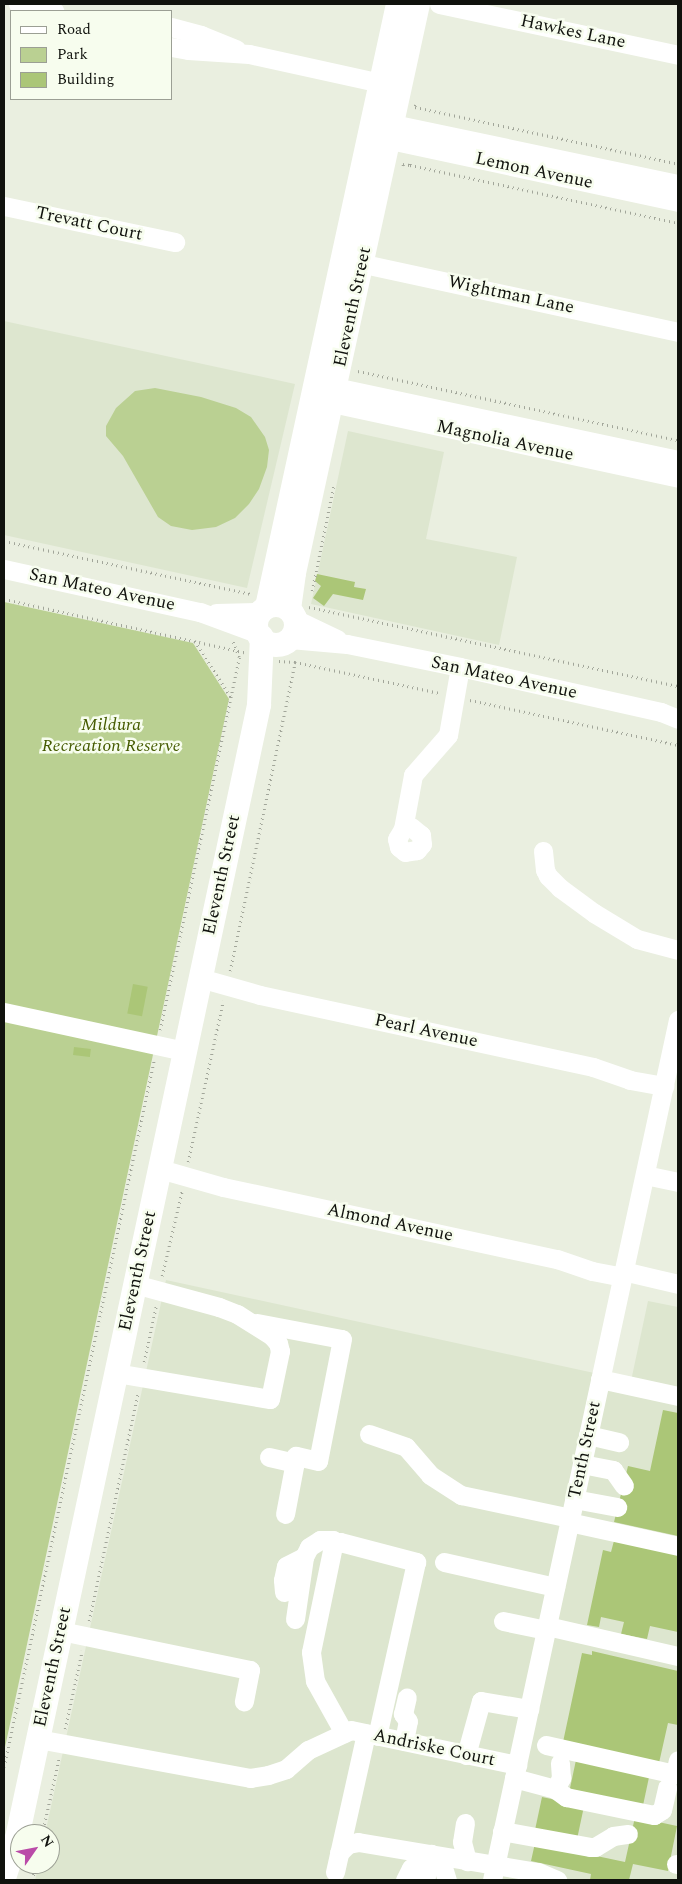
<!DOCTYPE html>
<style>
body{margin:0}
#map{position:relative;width:682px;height:1884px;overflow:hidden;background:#eaefe0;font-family:Spectral,serif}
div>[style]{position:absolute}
.built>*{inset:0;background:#dde6cf}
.green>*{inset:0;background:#bad092}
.building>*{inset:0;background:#abc677;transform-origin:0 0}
.path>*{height:2.5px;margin-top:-1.25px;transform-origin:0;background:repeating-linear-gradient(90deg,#a2a69a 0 1px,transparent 0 5px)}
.minor>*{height:19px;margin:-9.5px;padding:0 9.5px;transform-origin:9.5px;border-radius:9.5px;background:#fff}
.major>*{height:24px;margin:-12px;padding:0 12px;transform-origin:12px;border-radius:12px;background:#fff}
.major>.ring{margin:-12px;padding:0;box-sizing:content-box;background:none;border:24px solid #fff;border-radius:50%}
span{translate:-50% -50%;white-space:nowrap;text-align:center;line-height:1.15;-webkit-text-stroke:5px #f7fdee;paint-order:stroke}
.street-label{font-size:18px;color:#10120d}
.park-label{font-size:18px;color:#455b00;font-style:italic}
.frame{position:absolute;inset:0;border:5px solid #10120d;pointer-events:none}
.legend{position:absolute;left:10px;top:10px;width:162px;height:90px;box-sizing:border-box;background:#f7fdee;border:1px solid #9b9f94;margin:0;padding:6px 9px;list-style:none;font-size:15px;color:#10120d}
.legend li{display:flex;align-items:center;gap:10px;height:25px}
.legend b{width:25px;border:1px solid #9b9f94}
.north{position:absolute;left:10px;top:1824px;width:50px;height:50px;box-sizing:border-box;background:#f7fdee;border:1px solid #9b9f94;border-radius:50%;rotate:57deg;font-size:14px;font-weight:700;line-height:20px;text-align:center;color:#10120d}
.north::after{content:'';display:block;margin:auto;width:18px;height:22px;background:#ba4ba8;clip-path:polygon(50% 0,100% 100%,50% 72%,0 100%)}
</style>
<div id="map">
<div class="built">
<i style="clip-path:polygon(4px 321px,295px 384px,247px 588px,4px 535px)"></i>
<i style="clip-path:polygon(348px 431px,444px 452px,426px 539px,517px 557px,499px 645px,311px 604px)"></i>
<i style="clip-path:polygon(166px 1280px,631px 1381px,648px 1301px,678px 1307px,678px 1880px,35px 1880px,39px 1864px,50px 1864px,50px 1834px,45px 1834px)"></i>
</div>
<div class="green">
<i style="clip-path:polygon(155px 388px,201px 397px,236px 408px,251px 417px,265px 437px,269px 450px,267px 467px,259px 489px,249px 504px,235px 518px,216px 527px,192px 530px,171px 526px,158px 517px,123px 456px,106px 436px,106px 426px,116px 408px,135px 391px)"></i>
<i style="clip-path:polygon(4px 602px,193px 643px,229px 699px,4px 1752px)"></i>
</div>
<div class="building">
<i style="clip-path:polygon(317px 574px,355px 582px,354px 587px,366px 589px,363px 600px,333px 594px,324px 606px,313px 598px,321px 586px,315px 581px)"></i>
<i style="left:133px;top:984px;width:15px;height:30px;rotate:11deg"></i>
<i style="left:74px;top:1047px;width:17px;height:8px;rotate:7deg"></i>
<i style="clip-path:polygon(663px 1410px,678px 1413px,678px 1536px,614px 1522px,628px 1466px,650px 1471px)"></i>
<i style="clip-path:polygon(615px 1537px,678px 1550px,678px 1632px,650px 1626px,647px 1639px,621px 1634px,624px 1622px,601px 1617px,599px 1627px,587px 1625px,603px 1550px,611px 1552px)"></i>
<i style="clip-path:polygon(592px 1651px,678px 1671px,678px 1725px,668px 1723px,659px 1763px,563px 1742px,582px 1653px,592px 1655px)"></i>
<i style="left:576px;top:1760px;width:75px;height:34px;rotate:12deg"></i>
<i style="left:542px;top:1797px;width:43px;height:37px;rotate:12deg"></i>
<i style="clip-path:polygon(635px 1817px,677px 1826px,668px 1871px,633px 1864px,629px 1880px,590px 1880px,591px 1874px,531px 1861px,535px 1843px,625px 1862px)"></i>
</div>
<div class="path">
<i style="left:416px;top:105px;width:2px;rotate:117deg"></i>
<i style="left:415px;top:107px;width:269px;rotate:12.2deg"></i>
<i style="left:410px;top:165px;width:274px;rotate:12.2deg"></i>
<i style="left:403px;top:166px;width:2px;rotate:-90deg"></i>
<i style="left:403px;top:164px;width:7px;rotate:8deg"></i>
<i style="left:410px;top:165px;width:4px;rotate:-90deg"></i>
<i style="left:358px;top:371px;width:327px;rotate:12.2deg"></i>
<i style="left:4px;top:541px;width:254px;rotate:12.1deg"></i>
<i style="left:312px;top:591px;width:109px;rotate:-78.4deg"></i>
<i style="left:4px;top:599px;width:246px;rotate:12.5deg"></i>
<i style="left:309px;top:607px;width:377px;rotate:12.1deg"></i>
<i style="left:195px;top:641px;width:67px;rotate:57.3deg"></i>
<i style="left:279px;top:661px;width:16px;rotate:4deg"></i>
<i style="left:295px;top:662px;width:148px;rotate:12.1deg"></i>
<i style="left:470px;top:700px;width:213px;rotate:12.2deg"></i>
<i style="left:230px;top:971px;width:316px;rotate:-78.1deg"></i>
<i style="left:160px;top:1030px;width:381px;rotate:-78deg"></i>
<i style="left:239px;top:657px;width:18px;rotate:-112deg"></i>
<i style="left:188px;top:1162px;width:165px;rotate:-77.7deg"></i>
<i style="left:162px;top:1276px;width:87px;rotate:-76.8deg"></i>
<i style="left:144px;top:1362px;width:57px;rotate:-77.9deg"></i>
<i style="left:89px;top:1621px;width:234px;rotate:-77.9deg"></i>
<i style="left:65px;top:1729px;width:80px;rotate:-77.7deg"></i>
<i style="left:4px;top:1767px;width:723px;rotate:-78.02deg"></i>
<i style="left:42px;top:1834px;width:78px;rotate:-77.4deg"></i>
<i style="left:32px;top:1880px;width:16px;rotate:-76deg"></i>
</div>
<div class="minor">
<i style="left:18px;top:4px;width:37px;rotate:11deg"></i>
<i style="left:439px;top:4px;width:244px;rotate:12deg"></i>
<i style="left:171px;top:27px;width:31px;rotate:15deg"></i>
<i style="left:201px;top:35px;width:38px;rotate:22deg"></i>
<i style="left:171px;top:47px;width:17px;rotate:10deg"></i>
<i style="left:188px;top:50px;width:61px;rotate:3.8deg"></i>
<i style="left:249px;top:54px;width:135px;rotate:12.4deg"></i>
<i style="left:393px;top:124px;width:291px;rotate:11.9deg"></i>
<i style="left:390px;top:140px;width:295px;rotate:12.1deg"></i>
<i style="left:4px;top:206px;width:175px;rotate:11.9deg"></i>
<i style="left:350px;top:261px;width:336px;rotate:12.2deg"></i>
<i style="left:335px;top:387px;width:351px;rotate:12deg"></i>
<i style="left:332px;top:403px;width:354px;rotate:12.2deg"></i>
<i style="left:4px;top:569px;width:201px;rotate:12.4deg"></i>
<i style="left:200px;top:612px;width:63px;rotate:20.4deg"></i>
<i style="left:216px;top:613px;width:45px;rotate:-1.3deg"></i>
<i style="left:295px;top:619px;width:47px;rotate:25.5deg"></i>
<i style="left:290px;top:639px;width:57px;rotate:5deg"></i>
<i style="left:347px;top:644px;width:115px;rotate:11.5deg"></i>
<i style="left:460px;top:667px;width:206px;rotate:12.6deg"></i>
<i style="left:661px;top:712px;width:18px;rotate:22deg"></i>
<i style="left:403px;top:829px;width:8px;rotate:-14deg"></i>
<i style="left:411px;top:827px;width:13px;rotate:39deg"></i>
<i style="left:421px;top:835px;width:9px;rotate:84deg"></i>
<i style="left:422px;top:844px;width:8px;rotate:130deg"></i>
<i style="left:417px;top:850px;width:12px;rotate:171deg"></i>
<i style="left:405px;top:852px;width:8px;rotate:-140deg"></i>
<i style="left:399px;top:847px;width:8px;rotate:-104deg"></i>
<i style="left:397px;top:839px;width:12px;rotate:-59deg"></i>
<i style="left:403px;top:829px;width:55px;rotate:-79.5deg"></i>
<i style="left:413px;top:775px;width:53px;rotate:-48.8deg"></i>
<i style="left:448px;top:735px;width:69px;rotate:-80deg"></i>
<i style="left:543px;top:851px;width:19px;rotate:84deg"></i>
<i style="left:545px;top:870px;width:7px;rotate:63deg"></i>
<i style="left:548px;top:876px;width:17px;rotate:45deg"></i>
<i style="left:560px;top:888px;width:42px;rotate:36.3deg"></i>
<i style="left:594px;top:913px;width:50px;rotate:31.2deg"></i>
<i style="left:637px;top:939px;width:42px;rotate:15deg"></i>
<i style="left:200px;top:978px;width:62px;rotate:15.8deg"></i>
<i style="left:260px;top:995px;width:341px;rotate:12.2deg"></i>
<i style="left:593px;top:1067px;width:39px;rotate:19deg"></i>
<i style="left:630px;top:1080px;width:35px;rotate:10deg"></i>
<i style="left:4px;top:1012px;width:185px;rotate:12.2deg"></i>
<i style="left:160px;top:1169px;width:66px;rotate:15.9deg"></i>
<i style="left:223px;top:1187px;width:342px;rotate:12.2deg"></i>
<i style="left:557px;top:1259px;width:37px;rotate:19deg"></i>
<i style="left:592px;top:1271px;width:31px;rotate:11deg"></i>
<i style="left:645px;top:1175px;width:34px;rotate:12deg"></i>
<i style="left:623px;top:1271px;width:57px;rotate:13.3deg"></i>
<i style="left:257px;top:1323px;width:86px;rotate:10.7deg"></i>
<i style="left:342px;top:1339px;width:124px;rotate:101.1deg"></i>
<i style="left:318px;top:1461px;width:23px;rotate:-167deg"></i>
<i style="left:296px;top:1456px;width:59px;rotate:100.7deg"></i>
<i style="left:116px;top:1373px;width:156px;rotate:9.6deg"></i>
<i style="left:270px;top:1399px;width:49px;rotate:-78.2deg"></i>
<i style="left:280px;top:1351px;width:8px;rotate:-104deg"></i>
<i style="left:278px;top:1343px;width:9px;rotate:-131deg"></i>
<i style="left:272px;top:1336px;width:41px;rotate:-147.8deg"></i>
<i style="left:237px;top:1314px;width:19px;rotate:-159deg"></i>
<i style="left:219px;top:1307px;width:87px;rotate:-164.7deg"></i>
<i style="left:600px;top:1379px;width:80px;rotate:12.3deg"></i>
<i style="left:369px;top:1434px;width:39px;rotate:19deg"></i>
<i style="left:406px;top:1447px;width:37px;rotate:49deg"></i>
<i style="left:430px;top:1475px;width:37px;rotate:33deg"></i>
<i style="left:461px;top:1495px;width:111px;rotate:11.9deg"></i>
<i style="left:588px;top:1435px;width:32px;rotate:13deg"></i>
<i style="left:269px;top:1457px;width:27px;rotate:13deg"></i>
<i style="left:582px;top:1464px;width:32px;rotate:11deg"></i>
<i style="left:613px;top:1470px;width:19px;rotate:55deg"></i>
<i style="left:574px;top:1499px;width:44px;rotate:10.5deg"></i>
<i style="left:569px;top:1522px;width:112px;rotate:12.4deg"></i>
<i style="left:444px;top:1562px;width:114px;rotate:12.7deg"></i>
<i style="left:284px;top:1592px;width:12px;rotate:-95deg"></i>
<i style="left:283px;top:1580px;width:14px;rotate:-78deg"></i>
<i style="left:286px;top:1566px;width:20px;rotate:-27deg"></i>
<i style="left:295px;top:1619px;width:63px;rotate:-81.7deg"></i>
<i style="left:304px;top:1557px;width:11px;rotate:-63deg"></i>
<i style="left:309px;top:1547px;width:13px;rotate:-32deg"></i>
<i style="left:320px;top:1540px;width:13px"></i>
<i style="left:333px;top:1540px;width:5px;rotate:37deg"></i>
<i style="left:503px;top:1621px;width:44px;rotate:11.8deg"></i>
<i style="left:547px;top:1626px;width:134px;rotate:12.9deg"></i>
<i style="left:61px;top:1631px;width:193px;rotate:11.7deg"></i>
<i style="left:250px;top:1670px;width:32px;rotate:101deg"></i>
<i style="left:344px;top:1733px;width:60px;rotate:-119.1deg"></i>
<i style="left:315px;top:1681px;width:29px;rotate:-98deg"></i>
<i style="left:311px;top:1652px;width:108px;rotate:-78.3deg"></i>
<i style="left:333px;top:1546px;width:8px;rotate:-30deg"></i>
<i style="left:340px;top:1542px;width:79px;rotate:14.7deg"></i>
<i style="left:416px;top:1562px;width:178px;rotate:102.6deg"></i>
<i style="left:38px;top:1739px;width:216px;rotate:10.4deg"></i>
<i style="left:250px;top:1778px;width:18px;rotate:-9deg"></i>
<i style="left:268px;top:1775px;width:19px;rotate:-18deg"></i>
<i style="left:286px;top:1769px;width:29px;rotate:-41deg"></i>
<i style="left:308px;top:1750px;width:47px;rotate:-24.9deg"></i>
<i style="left:351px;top:1730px;width:170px;rotate:11.9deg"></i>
<i style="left:404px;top:1741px;width:20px;rotate:-79deg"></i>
<i style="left:408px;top:1721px;width:9px;rotate:-126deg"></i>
<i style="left:403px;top:1714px;width:17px;rotate:-77deg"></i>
<i style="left:546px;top:1745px;width:132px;rotate:12.7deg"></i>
<i style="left:675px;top:1774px;width:14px;rotate:-78deg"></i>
<i style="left:466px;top:1755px;width:56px;rotate:-74.5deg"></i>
<i style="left:481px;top:1701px;width:49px;rotate:9.5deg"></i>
<i style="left:514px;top:1778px;width:42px;rotate:15deg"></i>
<i style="left:555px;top:1789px;width:14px;rotate:36deg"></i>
<i style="left:566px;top:1797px;width:90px;rotate:11.6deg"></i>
<i style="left:654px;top:1815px;width:9px;rotate:-32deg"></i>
<i style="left:662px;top:1810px;width:23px;rotate:-77deg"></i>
<i style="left:555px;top:1789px;width:13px;rotate:-61deg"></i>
<i style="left:561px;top:1778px;width:15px;rotate:-94deg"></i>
<i style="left:465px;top:1823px;width:19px;rotate:99deg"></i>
<i style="left:462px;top:1842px;width:20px;rotate:75deg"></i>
<i style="left:502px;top:1831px;width:89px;rotate:10.3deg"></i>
<i style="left:590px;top:1847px;width:5px"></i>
<i style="left:595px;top:1847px;width:21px;rotate:-31deg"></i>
<i style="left:613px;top:1836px;width:15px;rotate:-8deg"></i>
<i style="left:339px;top:1853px;width:13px;rotate:-45deg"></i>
<i style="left:348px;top:1844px;width:10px;rotate:-11deg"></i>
<i style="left:358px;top:1842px;width:182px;rotate:9.5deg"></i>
<i style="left:538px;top:1872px;width:21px;rotate:23deg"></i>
<i style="left:431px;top:1854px;width:15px;rotate:42deg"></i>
<i style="left:442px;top:1864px;width:17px;rotate:73deg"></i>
<i style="left:676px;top:1864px;width:2px"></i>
<i style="left:335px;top:1872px;width:142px;rotate:-77.4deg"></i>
<i style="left:405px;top:1880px;width:13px;rotate:-63deg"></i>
<i style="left:411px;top:1868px;width:24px;rotate:-35deg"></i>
<i style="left:425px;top:1880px;width:27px;rotate:-77deg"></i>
<i style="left:492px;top:1880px;width:880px;rotate:-77.8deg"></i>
</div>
<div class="major">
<i class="ring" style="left:256px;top:605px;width:16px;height:16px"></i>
<i style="left:267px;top:607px;width:617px;rotate:-77.74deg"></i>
<i style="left:289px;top:609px;width:36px;rotate:-82deg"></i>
<i style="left:294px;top:573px;width:582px;rotate:-77.71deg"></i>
<i style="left:4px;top:1878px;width:42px;rotate:-72deg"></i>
<i style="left:17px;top:1838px;width:1159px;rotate:-77.94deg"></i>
<i style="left:259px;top:705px;width:68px;rotate:-87.5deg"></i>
</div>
<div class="street-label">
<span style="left:573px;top:32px;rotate:12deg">Hawkes Lane</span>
<span style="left:534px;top:171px;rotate:12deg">Lemon Avenue</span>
<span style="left:89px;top:224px;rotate:12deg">Trevatt Court</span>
<span style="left:511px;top:295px;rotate:12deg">Wightman Lane</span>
<span style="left:353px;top:307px;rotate:-78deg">Eleventh Street</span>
<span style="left:505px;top:441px;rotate:12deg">Magnolia Avenue</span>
<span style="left:102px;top:590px;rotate:12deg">San Mateo Avenue</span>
<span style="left:504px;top:678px;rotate:12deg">San Mateo Avenue</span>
<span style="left:222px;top:875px;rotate:-78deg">Eleventh Street</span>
<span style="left:426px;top:1031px;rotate:12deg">Pearl Avenue</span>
<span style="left:390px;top:1223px;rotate:12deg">Almond Avenue</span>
<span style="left:138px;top:1271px;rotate:-78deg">Eleventh Street</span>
<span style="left:585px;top:1450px;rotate:-78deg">Tenth Street</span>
<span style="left:53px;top:1667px;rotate:-78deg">Eleventh Street</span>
<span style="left:434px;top:1748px;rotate:12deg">Andriske Court</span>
</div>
<div class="park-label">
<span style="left:111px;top:736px">Mildura<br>Recreation Reserve</span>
</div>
<div class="frame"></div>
<ul class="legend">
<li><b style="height:6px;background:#fff"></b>Road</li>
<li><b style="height:14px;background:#bad092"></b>Park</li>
<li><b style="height:14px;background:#abc677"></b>Building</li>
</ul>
<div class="north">N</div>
</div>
